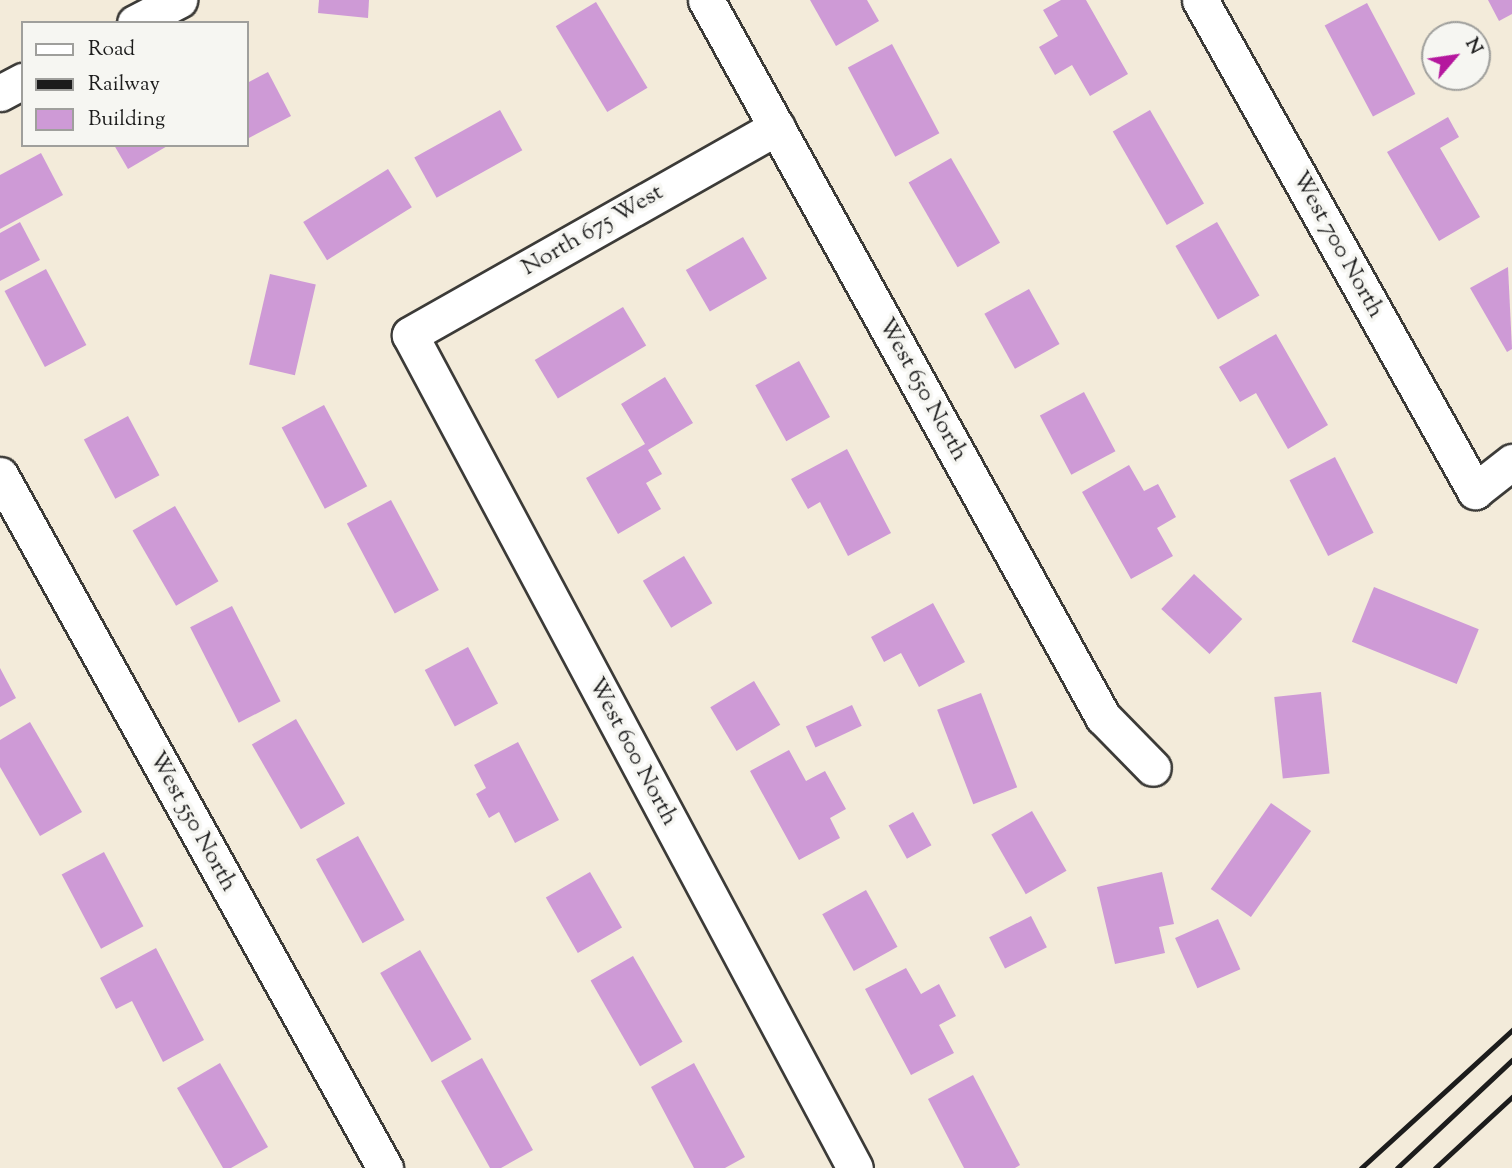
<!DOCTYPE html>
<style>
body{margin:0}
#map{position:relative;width:1512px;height:1168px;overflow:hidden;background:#f3ebda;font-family:"Sorts Mill Goudy",serif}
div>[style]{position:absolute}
.building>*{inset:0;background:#ce9ad6;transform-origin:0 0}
.roads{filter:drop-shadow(2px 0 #3c3b38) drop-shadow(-2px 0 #3c3b38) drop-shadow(0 2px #3c3b38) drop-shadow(0 -2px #3c3b38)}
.street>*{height:35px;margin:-17.5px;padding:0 17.5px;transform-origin:17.5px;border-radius:17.5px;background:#fff}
.rail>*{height:5px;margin:-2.5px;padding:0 2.5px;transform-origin:2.5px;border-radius:2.5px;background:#1c1c1c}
span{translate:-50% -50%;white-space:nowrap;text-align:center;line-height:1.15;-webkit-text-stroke:7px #f6f6f2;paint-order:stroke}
.street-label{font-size:24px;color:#1c1c1c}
.legend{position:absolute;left:21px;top:21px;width:228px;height:126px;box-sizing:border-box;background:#f6f6f2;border:2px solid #9f9f9c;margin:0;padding:9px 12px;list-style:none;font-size:21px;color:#1c1c1c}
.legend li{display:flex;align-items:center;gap:14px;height:35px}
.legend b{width:35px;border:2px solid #9f9f9c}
.north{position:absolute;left:1421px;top:21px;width:70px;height:70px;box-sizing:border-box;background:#f6f6f2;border:2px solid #9f9f9c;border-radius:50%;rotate:61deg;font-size:19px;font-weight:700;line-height:28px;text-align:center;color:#1c1c1c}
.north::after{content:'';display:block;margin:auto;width:24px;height:32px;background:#b5179e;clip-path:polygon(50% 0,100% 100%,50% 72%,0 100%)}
</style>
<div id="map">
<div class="building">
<i style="clip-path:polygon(319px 0,369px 0,368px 18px,318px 13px)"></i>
<i style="clip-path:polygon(810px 0,867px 0,879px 21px,836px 46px)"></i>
<i style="clip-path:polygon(1061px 0,1086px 0,1128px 74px,1090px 96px,1072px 65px,1055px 75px,1039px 47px,1058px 36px,1043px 10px)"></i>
<i style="clip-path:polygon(1488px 0,1512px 0,1512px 14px,1499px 21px)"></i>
<i style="left:596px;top:2px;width:100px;height:47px;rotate:59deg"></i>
<i style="left:1367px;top:3px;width:103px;height:48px;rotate:62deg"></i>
<i style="left:892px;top:44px;width:101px;height:50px;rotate:62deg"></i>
<i style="clip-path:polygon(268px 72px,291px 116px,247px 139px,247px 83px)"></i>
<i style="left:500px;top:110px;width:46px;height:98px;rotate:61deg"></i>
<i style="left:1150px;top:110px;width:108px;height:43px;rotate:60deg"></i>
<i style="clip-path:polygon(1448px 117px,1459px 137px,1440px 148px,1480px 217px,1439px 241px,1387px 152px)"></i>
<i style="clip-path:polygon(114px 145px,169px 145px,128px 169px)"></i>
<i style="clip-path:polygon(41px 153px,63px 195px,0 229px,0 175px)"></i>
<i style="left:951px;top:158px;width:98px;height:49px;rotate:60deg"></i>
<i style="left:388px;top:169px;width:45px;height:100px;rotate:58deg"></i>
<i style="clip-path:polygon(20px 222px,40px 260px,0 281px,0 233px)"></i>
<i style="left:1217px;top:222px;width:85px;height:48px;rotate:60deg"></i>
<i style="left:743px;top:237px;width:48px;height:66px;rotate:60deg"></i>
<i style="clip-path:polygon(1508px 267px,1512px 349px,1507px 352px,1470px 288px)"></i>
<i style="left:46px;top:269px;width:86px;height:47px;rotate:62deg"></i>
<i style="left:270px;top:274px;width:47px;height:93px;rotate:13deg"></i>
<i style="left:1029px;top:289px;width:63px;height:51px;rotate:61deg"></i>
<i style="left:623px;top:307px;width:45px;height:103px;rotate:59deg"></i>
<i style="clip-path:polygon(1276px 334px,1328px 425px,1288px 449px,1256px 393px,1240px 402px,1219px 367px)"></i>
<i style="left:799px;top:361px;width:64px;height:50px;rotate:61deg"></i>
<i style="clip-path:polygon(665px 377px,693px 423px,648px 450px,662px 474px,646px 483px,661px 509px,618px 534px,586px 478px,645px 444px,621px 404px)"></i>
<i style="left:1084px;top:392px;width:67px;height:50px;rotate:62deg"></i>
<i style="left:324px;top:405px;width:92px;height:48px;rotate:62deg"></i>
<i style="left:128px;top:416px;width:67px;height:50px;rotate:62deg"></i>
<i style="clip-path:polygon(847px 449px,891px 533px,848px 556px,820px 502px,808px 509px,791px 479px)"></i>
<i style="left:1335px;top:457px;width:85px;height:51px;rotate:63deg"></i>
<i style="clip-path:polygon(1129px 465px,1144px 491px,1158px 484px,1176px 517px,1157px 528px,1173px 556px,1131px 579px,1082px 492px)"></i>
<i style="left:391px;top:500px;width:102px;height:50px;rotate:62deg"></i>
<i style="left:175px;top:506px;width:87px;height:49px;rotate:60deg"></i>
<i style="left:684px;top:556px;width:55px;height:48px;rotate:59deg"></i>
<i style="left:1194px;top:574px;width:66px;height:48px;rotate:43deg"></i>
<i style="left:1374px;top:587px;width:113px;height:59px;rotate:22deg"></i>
<i style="clip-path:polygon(933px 603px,965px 662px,919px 687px,901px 653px,884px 662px,871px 637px)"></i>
<i style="left:232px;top:606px;width:107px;height:47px;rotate:63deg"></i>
<i style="left:468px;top:647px;width:64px;height:49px;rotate:62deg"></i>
<i style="clip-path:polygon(0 668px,16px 698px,0 707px)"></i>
<i style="left:754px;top:681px;width:51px;height:51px;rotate:59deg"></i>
<i style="left:1321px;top:692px;width:82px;height:47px;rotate:84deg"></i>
<i style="left:981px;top:693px;width:101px;height:47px;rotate:69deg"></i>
<i style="left:852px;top:705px;width:23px;height:51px;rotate:65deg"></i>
<i style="left:296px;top:719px;width:98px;height:51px;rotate:60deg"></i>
<i style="clip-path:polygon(30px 722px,82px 812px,40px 836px,0 767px,0 740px)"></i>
<i style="clip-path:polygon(518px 742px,559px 820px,515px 843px,499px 812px,489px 818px,476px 794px,486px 788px,474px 765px)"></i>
<i style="clip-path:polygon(789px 750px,806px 781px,825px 771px,846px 809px,830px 818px,840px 838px,799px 860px,750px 771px)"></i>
<i style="left:1271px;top:803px;width:49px;height:105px;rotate:35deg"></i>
<i style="left:1032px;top:811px;width:69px;height:47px;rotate:60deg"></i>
<i style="left:913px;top:812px;width:38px;height:28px;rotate:61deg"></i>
<i style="left:358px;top:836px;width:96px;height:48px;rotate:61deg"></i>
<i style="left:104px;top:852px;width:84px;height:48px;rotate:62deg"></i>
<i style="left:590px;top:872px;width:64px;height:51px;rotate:60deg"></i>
<i style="clip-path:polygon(1162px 872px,1174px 924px,1159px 927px,1165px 953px,1115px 964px,1097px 887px)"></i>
<i style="left:866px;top:890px;width:65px;height:50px;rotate:61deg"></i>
<i style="left:1031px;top:916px;width:35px;height:47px;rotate:63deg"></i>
<i style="left:1218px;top:919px;width:55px;height:47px;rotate:66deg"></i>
<i style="clip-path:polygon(156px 948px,204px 1040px,163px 1062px,132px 1001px,116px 1009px,100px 978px)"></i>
<i style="left:420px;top:950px;width:103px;height:46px;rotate:60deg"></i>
<i style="left:633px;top:956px;width:99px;height:49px;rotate:60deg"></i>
<i style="clip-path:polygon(906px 968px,921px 994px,939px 984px,956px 1016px,939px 1025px,954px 1053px,911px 1075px,865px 989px)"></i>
<i style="clip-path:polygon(482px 1058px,533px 1150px,501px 1168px,490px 1168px,441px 1081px)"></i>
<i style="clip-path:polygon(220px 1063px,268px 1147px,231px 1168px,223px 1168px,177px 1088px)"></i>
<i style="clip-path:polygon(694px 1063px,745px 1157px,725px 1168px,694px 1168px,651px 1087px)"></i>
<i style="clip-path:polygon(973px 1075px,1020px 1165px,1015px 1168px,964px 1168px,928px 1099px)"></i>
</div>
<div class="roads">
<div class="street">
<i style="left:706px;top:0;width:820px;rotate:61.03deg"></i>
<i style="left:1103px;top:717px;width:71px;rotate:45.6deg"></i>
<i style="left:1200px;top:0;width:563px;rotate:60.75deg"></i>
<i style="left:1475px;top:491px;width:47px;rotate:-38.1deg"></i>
<i style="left:135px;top:23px;width:50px;rotate:-27.6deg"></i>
<i style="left:0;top:93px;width:26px;rotate:-28deg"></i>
<i style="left:777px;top:127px;width:422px;rotate:150.5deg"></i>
<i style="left:410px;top:335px;width:944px;rotate:61.89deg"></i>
<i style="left:0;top:475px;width:793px;rotate:60.95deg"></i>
</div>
</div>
<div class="rail">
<i style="left:1361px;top:1168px;width:205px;rotate:-42.4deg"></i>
<i style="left:1397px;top:1168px;width:158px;rotate:-43.2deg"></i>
<i style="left:1435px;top:1168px;width:105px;rotate:-42.7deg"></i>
</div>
<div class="street-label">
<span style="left:593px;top:231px;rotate:-30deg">North 675 West</span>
<span style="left:1337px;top:245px;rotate:61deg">West 700 North</span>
<span style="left:922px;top:390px;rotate:61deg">West 650 North</span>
<span style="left:632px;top:752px;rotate:62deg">West 600 North</span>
<span style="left:192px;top:822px;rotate:61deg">West 550 North</span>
</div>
<ul class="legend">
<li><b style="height:9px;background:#fff"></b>Road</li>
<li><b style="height:9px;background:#1c1c1c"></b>Railway</li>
<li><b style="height:19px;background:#ce9ad6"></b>Building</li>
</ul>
<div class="north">N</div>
</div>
